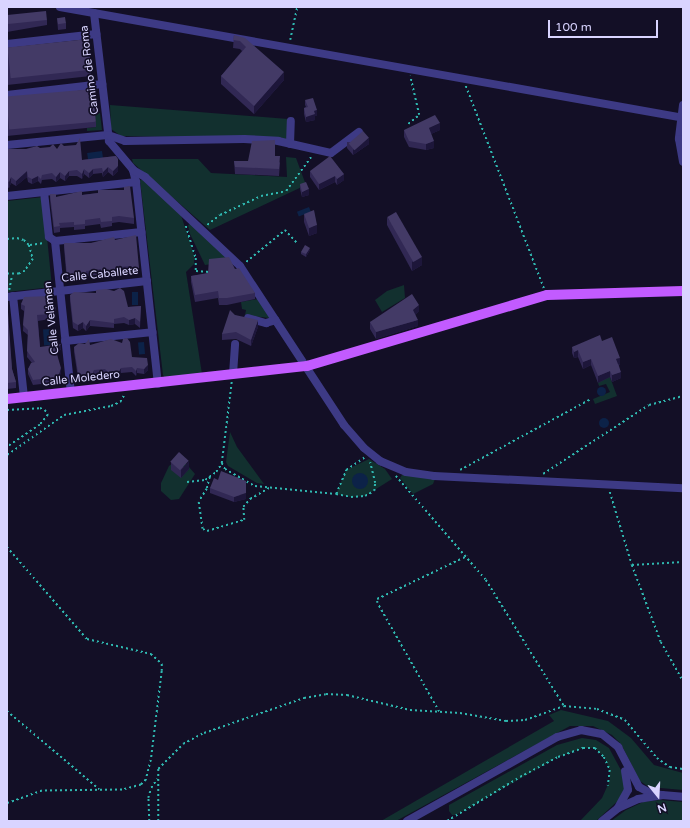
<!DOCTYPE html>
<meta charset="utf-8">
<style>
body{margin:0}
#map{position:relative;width:690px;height:828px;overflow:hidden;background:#130f26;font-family:"Varela Round",sans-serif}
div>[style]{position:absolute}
.green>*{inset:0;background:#12302f}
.water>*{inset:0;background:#0c2248;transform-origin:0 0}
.round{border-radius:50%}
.path>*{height:1.5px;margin-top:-0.75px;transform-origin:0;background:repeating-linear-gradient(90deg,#2fb8b0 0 2px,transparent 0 5px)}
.minor>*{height:8px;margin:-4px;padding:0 4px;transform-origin:4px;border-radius:4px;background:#3d3a85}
.major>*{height:10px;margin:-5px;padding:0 5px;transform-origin:5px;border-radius:5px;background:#c25bff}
.wall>*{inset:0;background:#312854}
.shaded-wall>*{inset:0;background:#1d163a}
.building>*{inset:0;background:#433a66;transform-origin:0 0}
span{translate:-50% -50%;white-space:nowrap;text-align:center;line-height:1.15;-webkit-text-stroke:3.5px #130f26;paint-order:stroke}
.street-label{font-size:11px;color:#d9d4ff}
.frame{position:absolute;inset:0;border:8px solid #d9d4ff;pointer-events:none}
.north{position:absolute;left:638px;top:776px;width:40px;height:40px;-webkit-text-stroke:3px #130f26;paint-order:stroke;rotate:162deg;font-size:11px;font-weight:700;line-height:16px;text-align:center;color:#d9d4ff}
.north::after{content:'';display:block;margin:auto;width:14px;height:18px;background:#d9d4ff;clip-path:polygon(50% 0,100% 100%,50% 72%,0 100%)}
.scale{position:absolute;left:548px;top:20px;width:110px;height:18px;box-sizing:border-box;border:2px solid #d9d4ff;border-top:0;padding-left:5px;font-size:12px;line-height:14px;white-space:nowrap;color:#d9d4ff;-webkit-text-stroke:3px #130f26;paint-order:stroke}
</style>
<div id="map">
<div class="green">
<i style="clip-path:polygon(110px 105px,288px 119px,287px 139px,121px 136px,111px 129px)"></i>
<i style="clip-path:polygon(100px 113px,102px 130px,87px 131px,87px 128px,96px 127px,95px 114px)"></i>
<i style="clip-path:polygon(286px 157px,296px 158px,306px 185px,210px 230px,133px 163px,132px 159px,198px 159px,211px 173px,287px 177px)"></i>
<i style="clip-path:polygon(140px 180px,144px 180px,181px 215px,194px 255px,194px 264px,186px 272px,202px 374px,166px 380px,163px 375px)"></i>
<i style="clip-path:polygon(43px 197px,52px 287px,7px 292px,7px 201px)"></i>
<i style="clip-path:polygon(192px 223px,230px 260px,228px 262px,205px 265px,190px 234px,188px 225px)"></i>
<i style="clip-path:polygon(404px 285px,405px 298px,382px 312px,375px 300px,387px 291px)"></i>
<i style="clip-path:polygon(258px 299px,269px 315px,269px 318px,245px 315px,246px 310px,242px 309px,241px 302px)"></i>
<i style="clip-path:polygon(606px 376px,610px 377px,617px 396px,595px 404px,593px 399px,610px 392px,606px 384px,599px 386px,597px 380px)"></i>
<i style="clip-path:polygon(230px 432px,237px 447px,264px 484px,257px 483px,228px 466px,226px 462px)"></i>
<i style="clip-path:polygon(178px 459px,183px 460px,195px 474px,179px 499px,171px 500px,161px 491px,161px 483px,169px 466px)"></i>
<i style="clip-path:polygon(369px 459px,385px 469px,392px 479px,365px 496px,351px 497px,336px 494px,346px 470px)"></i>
<i style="clip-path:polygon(402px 475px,409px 475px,435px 479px,433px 484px,413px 494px,400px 478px)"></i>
<i style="clip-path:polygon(561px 710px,608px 721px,631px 738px,654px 765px,683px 773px,683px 790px,649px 787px,640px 781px,621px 744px,612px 735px,593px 726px,570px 726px,396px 821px,381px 821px,554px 721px,549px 715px)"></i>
<i style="clip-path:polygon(582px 738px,596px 740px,609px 748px,622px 772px,625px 790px,622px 797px,596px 821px,580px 821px,602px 798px,610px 780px,610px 770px,604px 757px,595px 748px,583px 748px,558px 757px,456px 815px,452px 815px,449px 811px,449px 805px,557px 745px)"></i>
<i style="clip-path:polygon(660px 800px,683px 802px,683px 821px,611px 821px,626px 810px,643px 802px)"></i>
</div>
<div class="water">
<i style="left:102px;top:151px;width:7px;height:15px;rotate:82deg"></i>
<i style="left:309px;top:207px;width:5px;height:13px;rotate:68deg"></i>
<i style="left:132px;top:292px;width:6px;height:13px"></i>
<i style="left:51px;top:329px;width:16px;height:8px;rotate:86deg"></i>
<i style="left:144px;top:342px;width:12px;height:6px;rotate:85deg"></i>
<i class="round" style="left:596.5px;top:386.5px;width:9px;height:9px"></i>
<i class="round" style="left:599px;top:418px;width:10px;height:10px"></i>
<i class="round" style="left:352px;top:473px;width:16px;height:16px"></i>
</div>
<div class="path">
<i style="left:290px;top:40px;width:34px;rotate:-78deg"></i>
<i style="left:466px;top:86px;width:217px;rotate:68.9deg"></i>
<i style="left:408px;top:124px;width:14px;rotate:-39deg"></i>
<i style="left:419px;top:115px;width:40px;rotate:-103deg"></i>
<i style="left:207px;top:225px;width:16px;rotate:-38deg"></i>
<i style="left:220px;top:215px;width:45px;rotate:-24.9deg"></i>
<i style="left:261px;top:196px;width:25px;rotate:-11deg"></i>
<i style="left:286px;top:191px;width:42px;rotate:-53.7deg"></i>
<i style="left:186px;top:226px;width:34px;rotate:73deg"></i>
<i style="left:196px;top:258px;width:13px;rotate:90deg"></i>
<i style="left:196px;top:271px;width:14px;rotate:4deg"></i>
<i style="left:7px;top:239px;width:10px;rotate:-6deg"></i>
<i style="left:17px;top:238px;width:7px;rotate:16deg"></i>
<i style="left:24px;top:240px;width:7px;rotate:45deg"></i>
<i style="left:29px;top:245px;width:15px;rotate:74deg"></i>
<i style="left:33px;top:259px;width:14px;rotate:124deg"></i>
<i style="left:25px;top:271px;width:7px;rotate:153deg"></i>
<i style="left:19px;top:274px;width:12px;rotate:180deg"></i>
<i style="left:30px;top:245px;width:14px;rotate:-8deg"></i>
<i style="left:246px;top:262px;width:50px;rotate:-39.4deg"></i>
<i style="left:285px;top:230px;width:19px;rotate:47deg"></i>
<i style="left:9px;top:290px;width:15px;rotate:-79deg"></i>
<i style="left:232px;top:382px;width:82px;rotate:97deg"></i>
<i style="left:222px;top:463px;width:7px;rotate:63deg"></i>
<i style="left:225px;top:469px;width:34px;rotate:30deg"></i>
<i style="left:255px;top:486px;width:81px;rotate:5.6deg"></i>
<i style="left:336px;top:494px;width:26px;rotate:-67deg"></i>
<i style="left:346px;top:470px;width:22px;rotate:-34deg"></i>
<i style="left:7px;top:410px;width:33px;rotate:-3deg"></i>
<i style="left:40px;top:408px;width:5px;rotate:22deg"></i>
<i style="left:45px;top:410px;width:6px;rotate:59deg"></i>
<i style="left:48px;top:415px;width:13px;rotate:129deg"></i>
<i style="left:40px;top:425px;width:40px;rotate:146deg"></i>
<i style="left:7px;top:455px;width:70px;rotate:-35.1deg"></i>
<i style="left:64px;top:415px;width:48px;rotate:-10.8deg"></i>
<i style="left:111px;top:406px;width:10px;rotate:-24deg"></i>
<i style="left:120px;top:402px;width:8px;rotate:-60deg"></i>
<i style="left:460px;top:470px;width:149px;rotate:-28.5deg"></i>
<i style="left:543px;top:474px;width:126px;rotate:-33.1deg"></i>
<i style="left:649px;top:405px;width:35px;rotate:-15deg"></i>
<i style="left:396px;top:476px;width:138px;rotate:49.1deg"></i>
<i style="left:486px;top:580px;width:148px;rotate:58.2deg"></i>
<i style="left:210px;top:477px;width:12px;rotate:104deg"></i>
<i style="left:207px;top:489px;width:15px;rotate:122deg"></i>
<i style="left:199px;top:502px;width:27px;rotate:82deg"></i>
<i style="left:203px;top:529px;width:4px;rotate:27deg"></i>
<i style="left:207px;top:531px;width:39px;rotate:-17deg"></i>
<i style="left:244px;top:520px;width:13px;rotate:-94deg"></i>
<i style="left:243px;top:507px;width:11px;rotate:-49deg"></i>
<i style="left:250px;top:499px;width:22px;rotate:-30deg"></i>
<i style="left:187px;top:482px;width:18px;rotate:-6deg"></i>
<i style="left:205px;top:480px;width:14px;rotate:-36deg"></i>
<i style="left:216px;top:472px;width:11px;rotate:-56deg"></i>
<i style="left:610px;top:492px;width:76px;rotate:73.2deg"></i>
<i style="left:632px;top:565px;width:82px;rotate:69.4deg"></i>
<i style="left:661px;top:642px;width:45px;rotate:60.6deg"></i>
<i style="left:336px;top:494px;width:15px;rotate:11deg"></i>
<i style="left:351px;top:497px;width:14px;rotate:-4deg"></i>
<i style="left:365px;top:496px;width:10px;rotate:-29deg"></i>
<i style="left:374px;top:491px;width:8px;rotate:-83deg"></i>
<i style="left:375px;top:483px;width:21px;rotate:-104deg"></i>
<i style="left:7px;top:547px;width:122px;rotate:49deg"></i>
<i style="left:87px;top:639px;width:66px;rotate:13.2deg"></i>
<i style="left:151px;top:654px;width:15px;rotate:42deg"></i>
<i style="left:162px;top:664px;width:7px;rotate:90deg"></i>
<i style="left:162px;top:671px;width:90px;rotate:97deg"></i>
<i style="left:151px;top:760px;width:21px;rotate:104deg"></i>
<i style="left:146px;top:780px;width:7px;rotate:135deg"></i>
<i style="left:141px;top:785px;width:20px;rotate:165deg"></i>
<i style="left:122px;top:790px;width:80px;rotate:179.3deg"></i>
<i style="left:42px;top:791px;width:37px;rotate:160deg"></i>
<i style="left:632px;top:565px;width:51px;rotate:-3.4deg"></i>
<i style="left:7px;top:711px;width:121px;rotate:40.3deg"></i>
<i style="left:439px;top:712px;width:125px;rotate:-119.6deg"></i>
<i style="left:377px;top:603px;width:4px;rotate:-90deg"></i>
<i style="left:377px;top:599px;width:100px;rotate:-25.5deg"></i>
<i style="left:149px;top:821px;width:23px;rotate:-92deg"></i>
<i style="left:148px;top:798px;width:10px;rotate:-73deg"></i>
<i style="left:151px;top:788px;width:11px;rotate:-56deg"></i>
<i style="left:158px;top:821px;width:52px;rotate:-90deg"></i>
<i style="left:158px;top:769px;width:35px;rotate:-45deg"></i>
<i style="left:183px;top:744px;width:24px;rotate:-28deg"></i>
<i style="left:204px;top:733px;width:106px;rotate:-19.3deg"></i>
<i style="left:304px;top:698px;width:22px;rotate:-10deg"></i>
<i style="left:326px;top:694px;width:21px;rotate:3deg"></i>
<i style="left:347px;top:695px;width:65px;rotate:13.4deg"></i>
<i style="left:410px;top:710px;width:50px;rotate:3.4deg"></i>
<i style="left:460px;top:713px;width:47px;rotate:9.9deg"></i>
<i style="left:506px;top:721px;width:19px;rotate:-3deg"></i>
<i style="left:525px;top:720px;width:41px;rotate:-19.7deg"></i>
<i style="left:564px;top:706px;width:33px;rotate:5deg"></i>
<i style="left:597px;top:709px;width:30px;rotate:21deg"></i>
<i style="left:625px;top:720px;width:50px;rotate:49.9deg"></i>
<i style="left:657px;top:758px;width:16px;rotate:35deg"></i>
<i style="left:670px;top:767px;width:13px;rotate:9deg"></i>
<i style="left:447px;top:821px;width:85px;rotate:-31.1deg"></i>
<i style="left:520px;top:777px;width:43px;rotate:-27.8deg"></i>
<i style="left:558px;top:757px;width:27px;rotate:-20deg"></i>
<i style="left:583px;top:748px;width:12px"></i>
<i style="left:595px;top:748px;width:13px;rotate:45deg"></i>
<i style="left:604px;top:757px;width:14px;rotate:65deg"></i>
<i style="left:610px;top:770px;width:16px;rotate:97deg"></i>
</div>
<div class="minor">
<i style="left:60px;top:7px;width:629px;rotate:10.08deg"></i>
<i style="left:94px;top:13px;width:129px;rotate:83.3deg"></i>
<i style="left:109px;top:141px;width:38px;rotate:50deg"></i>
<i style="left:133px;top:170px;width:12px;rotate:76deg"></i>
<i style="left:136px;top:182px;width:203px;rotate:83.8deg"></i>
<i style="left:7px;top:44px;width:90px;rotate:-6.4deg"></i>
<i style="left:7px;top:95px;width:96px;rotate:-6.6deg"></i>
<i style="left:683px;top:105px;width:34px;rotate:97deg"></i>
<i style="left:679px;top:139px;width:23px;rotate:80deg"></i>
<i style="left:290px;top:144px;width:23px;rotate:-88deg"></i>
<i style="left:7px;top:145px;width:101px;rotate:-5.7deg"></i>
<i style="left:108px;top:135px;width:18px;rotate:19deg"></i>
<i style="left:125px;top:141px;width:119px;rotate:-1deg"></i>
<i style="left:244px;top:139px;width:34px;rotate:3deg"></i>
<i style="left:278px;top:141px;width:54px;rotate:12.8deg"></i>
<i style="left:331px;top:153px;width:35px;rotate:-37deg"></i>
<i style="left:133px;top:170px;width:14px;rotate:30deg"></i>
<i style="left:145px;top:177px;width:130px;rotate:43.1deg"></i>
<i style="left:240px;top:266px;width:190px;rotate:56.8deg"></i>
<i style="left:344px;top:425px;width:30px;rotate:49deg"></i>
<i style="left:364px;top:448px;width:21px;rotate:39deg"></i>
<i style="left:380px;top:461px;width:28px;rotate:23deg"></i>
<i style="left:406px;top:472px;width:28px;rotate:8deg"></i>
<i style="left:434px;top:476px;width:249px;rotate:2.8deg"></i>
<i style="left:44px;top:192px;width:45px;rotate:83.7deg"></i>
<i style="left:49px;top:237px;width:7px;rotate:34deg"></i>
<i style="left:7px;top:196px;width:130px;rotate:-6.2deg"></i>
<i style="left:55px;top:241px;width:152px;rotate:84deg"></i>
<i style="left:55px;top:241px;width:87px;rotate:-5.9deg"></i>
<i style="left:13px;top:296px;width:102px;rotate:83.8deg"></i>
<i style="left:7px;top:297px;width:141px;rotate:-6.5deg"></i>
<i style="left:248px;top:318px;width:19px;rotate:16deg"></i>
<i style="left:266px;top:323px;width:10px;rotate:-17deg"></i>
<i style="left:65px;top:341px;width:88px;rotate:-5.8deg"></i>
<i style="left:233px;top:374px;width:30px;rotate:-86deg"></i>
<i style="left:619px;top:806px;width:18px;rotate:-61deg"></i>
<i style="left:628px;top:790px;width:19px;rotate:-99deg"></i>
<i style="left:407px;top:821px;width:172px;rotate:-29.2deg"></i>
<i style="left:557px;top:737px;width:25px;rotate:-16deg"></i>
<i style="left:581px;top:730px;width:21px;rotate:11deg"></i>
<i style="left:602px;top:734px;width:21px;rotate:39deg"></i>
<i style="left:618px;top:747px;width:45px;rotate:62.3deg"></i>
<i style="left:639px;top:787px;width:15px;rotate:28deg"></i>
<i style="left:652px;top:794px;width:10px;rotate:6deg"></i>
<i style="left:602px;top:821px;width:21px;rotate:-39deg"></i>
<i style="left:618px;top:808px;width:22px;rotate:-24deg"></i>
<i style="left:638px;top:799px;width:24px;rotate:-9deg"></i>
<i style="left:662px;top:795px;width:21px;rotate:5deg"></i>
</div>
<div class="major">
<i style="left:7px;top:399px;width:302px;rotate:-6.3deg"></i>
<i style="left:307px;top:366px;width:250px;rotate:-16.5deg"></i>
<i style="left:547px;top:295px;width:136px;rotate:-1.7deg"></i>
</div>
<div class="wall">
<i style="clip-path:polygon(7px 16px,47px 20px,47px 25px,7px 32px)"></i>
<i style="clip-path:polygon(57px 18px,66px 23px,66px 29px,58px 30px)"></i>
<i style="clip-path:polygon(234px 35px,284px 80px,254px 114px,221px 84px,221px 76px,242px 51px,240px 49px,233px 48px)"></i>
<i style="clip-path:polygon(7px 48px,91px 70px,91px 76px,7px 85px)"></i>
<i style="clip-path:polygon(7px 99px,96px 122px,96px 127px,7px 136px)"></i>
<i style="clip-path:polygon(305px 100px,317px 116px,315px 116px,315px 120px,306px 122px,304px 114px,304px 108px,306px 107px,305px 105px)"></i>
<i style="clip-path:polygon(404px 130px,440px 130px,431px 134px,434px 148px,426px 150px,409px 147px,404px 137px)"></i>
<i style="clip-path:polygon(347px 142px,369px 144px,353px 155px,347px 148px)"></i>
<i style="clip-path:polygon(40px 148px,57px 149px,82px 160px,116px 156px,118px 171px,113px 176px,108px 172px,103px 177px,102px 173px,93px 174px,89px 178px,84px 174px,82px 179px,77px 176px,69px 176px,65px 181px,60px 178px,56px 182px,52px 179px,42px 180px,41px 184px,38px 181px,32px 184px,28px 182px,27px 177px,16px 186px,11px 183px,9px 188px,7px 187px,7px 149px,26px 149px)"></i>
<i style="clip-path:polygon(275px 156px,280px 163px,279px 176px,235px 174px,234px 161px,248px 161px)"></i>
<i style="clip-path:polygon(310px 171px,344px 174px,344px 180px,337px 185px,335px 182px,319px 190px,310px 177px)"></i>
<i style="clip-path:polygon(300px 184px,309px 195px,302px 197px,300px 189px)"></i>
<i style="clip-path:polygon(98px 190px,134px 218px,134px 224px,119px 222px,112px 223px,112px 226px,101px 228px,100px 224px,85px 226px,85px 229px,74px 230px,74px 227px,60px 228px,60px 232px,54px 233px,50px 200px,50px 194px,56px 197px,82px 195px,98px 193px)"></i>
<i style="clip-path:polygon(304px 214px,317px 233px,309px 236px,304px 222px)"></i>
<i style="clip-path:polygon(387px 217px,422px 265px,412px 271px,387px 225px)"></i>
<i style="clip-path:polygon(115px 240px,139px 268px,139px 274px,132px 275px,132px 271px,118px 273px,118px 276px,101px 278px,101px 275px,86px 276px,86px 280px,67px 282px,64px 248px,64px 243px,91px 243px)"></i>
<i style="clip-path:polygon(310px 250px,306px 257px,301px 254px,301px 252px)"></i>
<i style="clip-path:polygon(235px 269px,255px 293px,255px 299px,227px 305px,219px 305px,218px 298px,195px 302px,191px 282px,191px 276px)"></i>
<i style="clip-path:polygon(70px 295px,128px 307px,141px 306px,140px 328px,135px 324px,129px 325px,124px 323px,114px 324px,114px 328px,90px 326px,86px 331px,83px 328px,78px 331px,73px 328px,70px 301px)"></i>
<i style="clip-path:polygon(50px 299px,54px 304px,53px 307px,56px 313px,50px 319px,38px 321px,40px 347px,61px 349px,57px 355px,61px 373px,58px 382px,33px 385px,28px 374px,28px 369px,32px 363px,27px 357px,28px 335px,23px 331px,24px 311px,21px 309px,21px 304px)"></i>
<i style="clip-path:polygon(419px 311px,415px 315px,418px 326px,376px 339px,370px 329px,370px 322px)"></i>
<i style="clip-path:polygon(7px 312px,12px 369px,16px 382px,16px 388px,7px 389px)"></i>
<i style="clip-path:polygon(235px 315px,258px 327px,251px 346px,236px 339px,222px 340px,222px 334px)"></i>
<i style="clip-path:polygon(602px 341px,620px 364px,619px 365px,621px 378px,612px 382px,610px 377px,598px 383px,591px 365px,583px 369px,578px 357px,574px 358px,572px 353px,572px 347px)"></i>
<i style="clip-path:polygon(85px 344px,90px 345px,132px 357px,148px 370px,144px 374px,137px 373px,136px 376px,132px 372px,121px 373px,118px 378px,109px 378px,105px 375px,94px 376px,93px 379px,85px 381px,78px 378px,74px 352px,74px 347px)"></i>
<i style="clip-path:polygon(171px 462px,189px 469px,181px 478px,171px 470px)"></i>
<i style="clip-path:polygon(218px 480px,246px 499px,234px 502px,210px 493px,210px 488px)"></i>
</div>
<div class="shaded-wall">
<i style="clip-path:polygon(284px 72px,284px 80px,254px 114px,254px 106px)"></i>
<i style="clip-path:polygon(317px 110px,317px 116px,315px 116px,315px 120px,306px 122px,306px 117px,314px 111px)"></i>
<i style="clip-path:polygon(440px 123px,440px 130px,429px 135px,429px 128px)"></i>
<i style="clip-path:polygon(369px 138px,369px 144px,353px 155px,353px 150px)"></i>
<i style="clip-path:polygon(434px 141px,434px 148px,426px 150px,426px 144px)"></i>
<i style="clip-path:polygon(118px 166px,118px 171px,113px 176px,113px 171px)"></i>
<i style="clip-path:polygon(108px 167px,108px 172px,103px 177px,103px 172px)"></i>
<i style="clip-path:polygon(84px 169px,84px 174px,82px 179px,82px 174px)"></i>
<i style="clip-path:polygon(93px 169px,93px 174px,89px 178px,89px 173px)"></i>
<i style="clip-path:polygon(27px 171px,27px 177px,16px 186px,16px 181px)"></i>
<i style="clip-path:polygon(69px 171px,69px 176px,65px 181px,65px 176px)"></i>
<i style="clip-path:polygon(60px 172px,60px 178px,56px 182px,56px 177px)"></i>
<i style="clip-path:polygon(344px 174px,344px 180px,337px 185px,337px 179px)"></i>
<i style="clip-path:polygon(38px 176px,38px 181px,32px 184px,32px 179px)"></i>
<i style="clip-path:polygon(335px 176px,335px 182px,319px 190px,319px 184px)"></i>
<i style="clip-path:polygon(11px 177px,11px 183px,9px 188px,9px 182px)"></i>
<i style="clip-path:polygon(309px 189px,309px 195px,302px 197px,302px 192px)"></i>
<i style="clip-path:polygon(317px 225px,317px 233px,309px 236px,309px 228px)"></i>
<i style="clip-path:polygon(310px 248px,310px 250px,306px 257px,306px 254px)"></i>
<i style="clip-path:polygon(422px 257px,422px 265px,412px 271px,412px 262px)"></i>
<i style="clip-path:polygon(54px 299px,54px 304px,53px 311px,56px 308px,56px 313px,50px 319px,50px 314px)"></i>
<i style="clip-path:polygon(419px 305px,419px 311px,413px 317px,413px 310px)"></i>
<i style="clip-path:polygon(135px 318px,135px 324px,129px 325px,129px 320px)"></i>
<i style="clip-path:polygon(90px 320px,90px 326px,86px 331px,86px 326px)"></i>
<i style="clip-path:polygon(258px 320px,258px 327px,251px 346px,251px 340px)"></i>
<i style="clip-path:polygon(418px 320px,418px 326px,376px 339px,376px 332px)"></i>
<i style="clip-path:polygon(83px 322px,83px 328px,78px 331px,78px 325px)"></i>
<i style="clip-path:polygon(61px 344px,61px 349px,56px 356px,56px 351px)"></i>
<i style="clip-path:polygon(578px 350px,578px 357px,574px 358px,574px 352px)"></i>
<i style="clip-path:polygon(620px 358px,620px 364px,616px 365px,616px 359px)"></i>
<i style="clip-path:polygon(591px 359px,591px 365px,583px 369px,583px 362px)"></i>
<i style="clip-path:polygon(148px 365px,148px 370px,144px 374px,144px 369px)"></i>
<i style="clip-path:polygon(61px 368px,61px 373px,58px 382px,58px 377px)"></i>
<i style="clip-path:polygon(121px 368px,121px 373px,118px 378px,118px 373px)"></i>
<i style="clip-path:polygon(137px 368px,137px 373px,136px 376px,136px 371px)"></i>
<i style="clip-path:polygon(94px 370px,94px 376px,93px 379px,85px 381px,85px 376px)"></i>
<i style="clip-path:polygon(610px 371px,610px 377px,598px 383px,598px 376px)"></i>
<i style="clip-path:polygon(621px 372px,621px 378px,612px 382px,612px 375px)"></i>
<i style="clip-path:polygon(189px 461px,189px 469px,181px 478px,181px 470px)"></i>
<i style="clip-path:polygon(246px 493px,246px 499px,234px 502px,234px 497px)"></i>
</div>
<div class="building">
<i style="left:46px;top:11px;width:9px;height:39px;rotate:84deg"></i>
<i style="left:65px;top:17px;width:6px;height:8px;rotate:81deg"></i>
<i style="clip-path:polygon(234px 35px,245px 38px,284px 72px,254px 106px,221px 76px,246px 47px,240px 41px,233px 40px)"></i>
<i style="left:88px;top:39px;width:31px;height:81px;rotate:84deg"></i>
<i style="left:93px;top:89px;width:33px;height:87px;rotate:85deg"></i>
<i style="clip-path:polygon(313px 98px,317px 110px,314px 111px,315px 114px,306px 117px,304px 108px,308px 107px,305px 100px)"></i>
<i style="clip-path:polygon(435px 115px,440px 123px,429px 128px,434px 141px,426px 144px,409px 141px,404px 130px)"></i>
<i style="left:363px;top:131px;width:9px;height:19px;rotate:49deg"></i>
<i style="clip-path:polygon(80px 138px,82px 160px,116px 156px,118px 159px,118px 166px,113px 171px,108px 167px,103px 172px,102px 168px,93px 169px,89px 173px,84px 169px,82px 174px,77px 170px,69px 171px,65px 176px,60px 172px,56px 177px,52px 173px,42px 175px,41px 179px,38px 176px,32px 179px,28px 177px,27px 171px,16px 181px,11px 177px,9px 182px,7px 181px,7px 149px,26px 149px,37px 146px,40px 148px,50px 147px,53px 144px,57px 149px,61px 143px,64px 146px,76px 145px)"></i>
<i style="clip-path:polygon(275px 140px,275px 156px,280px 156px,279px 169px,235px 167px,234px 161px,248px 161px,252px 141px)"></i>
<i style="clip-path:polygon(330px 156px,344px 174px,337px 179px,335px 176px,319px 184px,310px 171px)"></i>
<i style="clip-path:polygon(306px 182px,309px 189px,302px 192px,300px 184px)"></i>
<i style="clip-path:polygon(130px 186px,134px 218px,119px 216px,112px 217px,112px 221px,101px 222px,100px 218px,85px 220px,85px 224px,74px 225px,74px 222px,59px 223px,60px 226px,54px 227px,50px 194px,56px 194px,56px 197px,82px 191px,82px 195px,98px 193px,98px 190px,124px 190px,124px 187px)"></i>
<i style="clip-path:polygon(314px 210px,317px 225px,309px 228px,304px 214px)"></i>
<i style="left:396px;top:212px;width:52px;height:10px;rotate:60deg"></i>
<i style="clip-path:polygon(136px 235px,139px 268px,132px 269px,132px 266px,118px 267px,118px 271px,101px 273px,101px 269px,86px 271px,86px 274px,67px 276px,64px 243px,91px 243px,114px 237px,115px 240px)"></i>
<i style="clip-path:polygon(305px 245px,310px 248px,306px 254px,301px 252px)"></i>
<i style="clip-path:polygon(229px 257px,235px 269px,239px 268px,255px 293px,227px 298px,219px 298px,218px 291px,195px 295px,191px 276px,208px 273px,209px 259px)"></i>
<i style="clip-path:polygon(120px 288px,124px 291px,128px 307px,141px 306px,140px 322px,135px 318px,129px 320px,124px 317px,114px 319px,114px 323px,90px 320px,86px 326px,83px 322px,78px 325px,73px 322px,70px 295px,74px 292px,96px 293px,96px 290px,106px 289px,114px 291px)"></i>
<i style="clip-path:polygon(412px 294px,419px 305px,413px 310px,418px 320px,376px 332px,370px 322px)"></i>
<i style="clip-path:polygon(50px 296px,50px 299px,54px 299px,53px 306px,56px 308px,50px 314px,37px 315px,40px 347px,61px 344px,56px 351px,61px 368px,58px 377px,33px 380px,28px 369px,31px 363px,35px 362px,27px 351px,28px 330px,23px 325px,25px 306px,21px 304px,24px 297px)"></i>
<i style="clip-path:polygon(230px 310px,235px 315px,258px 320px,251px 340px,236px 332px,222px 334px)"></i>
<i style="clip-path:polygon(7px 312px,8px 312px,12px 369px,16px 382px,7px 383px)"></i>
<i style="clip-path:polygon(600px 335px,602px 341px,612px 337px,620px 358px,616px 359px,621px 372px,612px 375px,610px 371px,598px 376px,591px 359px,583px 362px,578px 350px,574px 352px,572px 347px)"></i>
<i style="clip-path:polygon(127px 338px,130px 342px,132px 357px,147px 358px,148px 365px,144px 369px,137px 368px,136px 371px,132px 367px,121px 368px,118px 373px,109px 373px,105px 369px,94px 370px,93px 374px,85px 376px,78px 373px,74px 347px,79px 343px,85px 344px,89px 339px,90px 345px,111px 339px,122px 343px,123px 339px)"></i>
<i style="left:179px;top:452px;width:13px;height:13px;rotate:42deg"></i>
<i style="clip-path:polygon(221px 471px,246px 481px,246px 493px,234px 497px,210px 488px,214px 478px,218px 480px)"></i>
</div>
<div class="street-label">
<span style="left:90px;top:70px;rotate:-97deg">Camino de Roma</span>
<span style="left:100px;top:275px;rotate:-6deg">Calle Caballete</span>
<span style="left:52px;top:318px;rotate:-96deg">Calle Velámen</span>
<span style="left:81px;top:379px;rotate:-6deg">Calle Moledero</span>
</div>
<div class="frame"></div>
<div class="north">N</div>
<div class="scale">100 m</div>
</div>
